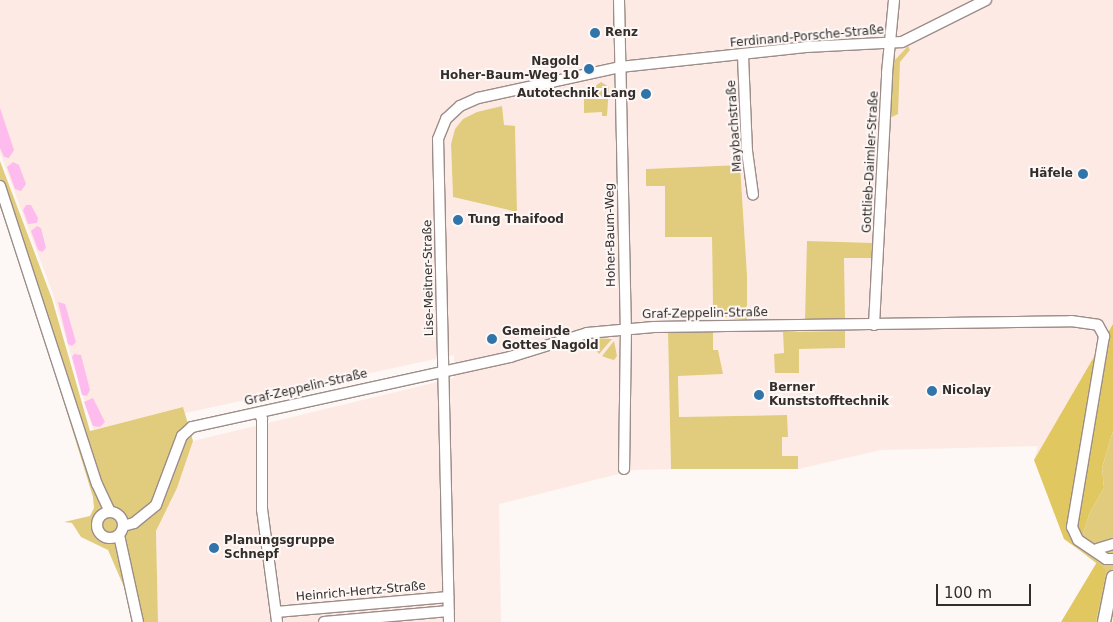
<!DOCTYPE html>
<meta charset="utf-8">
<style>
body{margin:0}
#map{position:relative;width:1113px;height:622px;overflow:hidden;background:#fdf7f5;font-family:"DejaVu Sans",sans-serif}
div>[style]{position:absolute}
.built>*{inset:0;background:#feeae4}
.green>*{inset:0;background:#e1cc7d}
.forest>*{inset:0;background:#e1c760}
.water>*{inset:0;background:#febbed}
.roads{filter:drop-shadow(1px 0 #9c8d88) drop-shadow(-1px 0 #9c8d88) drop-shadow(0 1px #9c8d88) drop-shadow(0 -1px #9c8d88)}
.minor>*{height:10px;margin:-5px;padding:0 5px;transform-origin:5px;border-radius:5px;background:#fff}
.minor>.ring{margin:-5px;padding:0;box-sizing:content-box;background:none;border:10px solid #fff;border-radius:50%}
.major>*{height:12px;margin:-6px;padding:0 6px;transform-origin:6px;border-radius:6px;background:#fff}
.dots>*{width:14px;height:14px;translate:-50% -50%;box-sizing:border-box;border:2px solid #fdf7f5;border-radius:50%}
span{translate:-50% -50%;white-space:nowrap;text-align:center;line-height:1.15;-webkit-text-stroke:4px #fdf7f5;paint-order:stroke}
.poi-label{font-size:12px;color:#332d2b;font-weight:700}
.left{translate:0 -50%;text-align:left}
.right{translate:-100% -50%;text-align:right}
.street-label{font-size:12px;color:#332d2b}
.scale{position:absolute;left:936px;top:584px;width:95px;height:22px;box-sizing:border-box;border:2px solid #332d2b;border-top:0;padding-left:6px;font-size:15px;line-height:18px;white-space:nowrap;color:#332d2b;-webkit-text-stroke:4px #fdf7f5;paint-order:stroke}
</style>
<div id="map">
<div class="built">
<i style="clip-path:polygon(evenodd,0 0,1113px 0,1113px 324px,1034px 460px,1038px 446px,881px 450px,798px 469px,798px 456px,782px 456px,782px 437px,787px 437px,787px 415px,679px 417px,678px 375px,723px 374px,713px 350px,713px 331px,668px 333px,671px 469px,634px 470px,499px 504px,501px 622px,158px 622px,156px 531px,177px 488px,193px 441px,454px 378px,454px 355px,185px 413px,183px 407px,93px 430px,53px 294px,0 153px,0 0,504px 126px,515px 126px,516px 212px,453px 197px,451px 144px,455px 129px,504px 126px,0 0,740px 165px,747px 275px,713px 307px,712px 237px,665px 237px,665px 186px,646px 169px,740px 165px,0 0,807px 241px,872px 258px,844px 258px,844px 319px,807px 241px,0 0,845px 331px,845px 348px,799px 349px,799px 373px,784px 354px,784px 332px,845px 331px)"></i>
</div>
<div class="green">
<i style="clip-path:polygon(908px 46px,910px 50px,900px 62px,898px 114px,888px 119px,893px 62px)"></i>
<i style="clip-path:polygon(601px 82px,609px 87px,607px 116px,602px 116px,602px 112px,584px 113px,584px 93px,578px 93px,578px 90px,595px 86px)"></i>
<i style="clip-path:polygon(502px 106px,504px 125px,515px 126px,517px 212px,453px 197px,451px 144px,455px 129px,463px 119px,477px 112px)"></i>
<i style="clip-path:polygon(0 161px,52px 299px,90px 431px,183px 407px,193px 441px,177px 488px,156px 531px,158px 622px,133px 622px,124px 587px,108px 550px,81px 537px,72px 523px,64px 522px,90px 516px,94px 508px,93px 497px,15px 244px,0 207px)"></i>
<i style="clip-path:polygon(740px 165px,747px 275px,747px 320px,726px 317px,713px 307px,712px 237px,665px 237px,665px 186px,646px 186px,646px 169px)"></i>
<i style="clip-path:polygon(807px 241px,873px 243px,872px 258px,844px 258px,845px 319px,805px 320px)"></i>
<i style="clip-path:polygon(713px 331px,713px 350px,718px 350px,723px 374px,678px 376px,679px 417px,787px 415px,788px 437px,782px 437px,782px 456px,798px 456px,798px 469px,671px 469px,668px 332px)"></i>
<i style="clip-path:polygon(845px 331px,845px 348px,799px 349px,799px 373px,775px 373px,774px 354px,784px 353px,783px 332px)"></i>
<i style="clip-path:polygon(595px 338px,612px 339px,599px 354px,591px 343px)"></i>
<i style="clip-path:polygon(614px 341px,617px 356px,614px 360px,607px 358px,602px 356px)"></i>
<i style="clip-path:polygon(1113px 431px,1113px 614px,1112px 622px,1096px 622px,1105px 570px,1078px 549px,1090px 512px,1104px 488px,1102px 468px)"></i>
</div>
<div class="forest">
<i style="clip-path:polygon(1113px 324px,1113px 431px,1102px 468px,1104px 488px,1090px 512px,1078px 549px,1064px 539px,1034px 460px)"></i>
<i style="clip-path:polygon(1097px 562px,1106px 570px,1096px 622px,1061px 622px)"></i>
</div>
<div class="water">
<i style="clip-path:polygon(0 108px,14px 150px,9px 158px,4px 157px,0 148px)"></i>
<i style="clip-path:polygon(13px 162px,19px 165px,26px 184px,21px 191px,15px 189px,7px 167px)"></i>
<i style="clip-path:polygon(26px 205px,31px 205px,38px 218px,37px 223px,28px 224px,23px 210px)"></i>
<i style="clip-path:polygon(37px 226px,41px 228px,46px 248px,42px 252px,38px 250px,31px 231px)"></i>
<i style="clip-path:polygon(58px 302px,65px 304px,76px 342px,72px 346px,68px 344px)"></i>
<i style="clip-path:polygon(74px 354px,81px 355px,90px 390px,87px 396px,82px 395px,72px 357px)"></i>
<i style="clip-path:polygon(93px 398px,105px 422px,100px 427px,93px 426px,84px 402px)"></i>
</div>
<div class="roads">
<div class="minor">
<i style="left:619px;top:0;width:328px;rotate:88.8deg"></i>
<i style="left:626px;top:328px;width:141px;rotate:90.8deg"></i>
<i style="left:743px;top:56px;width:95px;rotate:87.6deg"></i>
<i style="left:747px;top:151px;width:44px;rotate:82.2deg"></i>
<i style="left:0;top:186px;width:313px;rotate:72deg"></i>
<i style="left:97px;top:484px;width:31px;rotate:65deg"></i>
<i style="left:874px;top:325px;width:252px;rotate:-87deg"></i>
<i style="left:887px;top:73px;width:73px;rotate:-84.5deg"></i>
<i style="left:259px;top:413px;width:7px;rotate:63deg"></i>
<i style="left:262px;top:419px;width:90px;rotate:90deg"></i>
<i style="left:262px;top:509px;width:114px;rotate:82.4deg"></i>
<i class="ring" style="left:97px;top:512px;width:16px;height:16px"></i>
<i style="left:123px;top:526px;width:11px;rotate:-15deg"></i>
<i style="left:134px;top:523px;width:28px;rotate:-39deg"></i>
<i style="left:156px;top:505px;width:74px;rotate:-69.4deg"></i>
<i style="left:182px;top:436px;width:13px;rotate:-42deg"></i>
<i style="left:192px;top:427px;width:326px;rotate:-12.4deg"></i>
<i style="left:510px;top:357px;width:81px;rotate:-17.3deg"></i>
<i style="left:587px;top:333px;width:67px;rotate:-5.1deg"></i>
<i style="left:654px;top:327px;width:417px;rotate:-0.8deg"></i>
<i style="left:1071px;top:321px;width:27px;rotate:8deg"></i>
<i style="left:1098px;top:325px;width:13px;rotate:61deg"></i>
<i style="left:1104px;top:336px;width:194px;rotate:99.5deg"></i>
<i style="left:1072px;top:527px;width:14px;rotate:65deg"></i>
<i style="left:1078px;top:540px;width:34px;rotate:34deg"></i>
<i style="left:1106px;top:559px;width:7px"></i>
<i style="left:119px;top:535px;width:89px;rotate:77.7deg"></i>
<i style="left:1097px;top:549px;width:17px;rotate:-17deg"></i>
<i style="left:276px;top:612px;width:173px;rotate:-5deg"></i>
<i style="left:324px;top:622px;width:125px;rotate:-5deg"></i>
<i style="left:449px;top:622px;width:483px;rotate:-91.3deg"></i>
<i style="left:438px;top:139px;width:22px;rotate:-68deg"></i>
<i style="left:446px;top:119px;width:19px;rotate:-43deg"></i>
<i style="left:460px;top:106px;width:20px;rotate:-24deg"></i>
<i style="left:478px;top:98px;width:145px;rotate:-12.3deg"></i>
<i style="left:620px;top:67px;width:187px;rotate:-6.1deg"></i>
<i style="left:806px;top:47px;width:96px;rotate:-3deg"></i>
<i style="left:902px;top:42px;width:94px;rotate:-26.6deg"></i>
</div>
<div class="major">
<i style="left:1104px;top:622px;width:46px;rotate:-78.7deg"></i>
</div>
</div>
<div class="dots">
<i style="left:595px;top:33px;background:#3074a9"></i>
<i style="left:589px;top:69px;background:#3074a9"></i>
<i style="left:646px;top:94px;background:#3074a9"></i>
<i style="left:1083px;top:174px;background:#3074a9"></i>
<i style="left:458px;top:220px;background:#3074a9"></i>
<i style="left:492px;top:339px;background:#3074a9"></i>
<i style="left:932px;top:391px;background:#3074a9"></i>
<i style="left:759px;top:395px;background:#3074a9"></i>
<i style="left:214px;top:548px;background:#3074a9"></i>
</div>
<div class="poi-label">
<span class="left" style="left:605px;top:33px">Renz</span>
<span class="right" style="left:579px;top:69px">Nagold<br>Hoher-Baum-Weg 10</span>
<span class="right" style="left:636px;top:94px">Autotechnik Lang</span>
<span class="right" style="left:1073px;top:174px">Häfele</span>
<span class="left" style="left:468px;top:220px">Tung Thaifood</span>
<span class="left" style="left:502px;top:339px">Gemeinde<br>Gottes Nagold</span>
<span class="left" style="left:769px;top:395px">Berner<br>Kunststofftechnik</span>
<span class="left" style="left:942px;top:391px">Nicolay</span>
<span class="left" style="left:224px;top:548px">Planungsgruppe<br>Schnepf</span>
</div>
<div class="street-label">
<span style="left:807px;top:37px;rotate:-5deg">Ferdinand-Porsche-Straße</span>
<span style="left:735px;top:126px;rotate:-94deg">Maybachstraße</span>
<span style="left:871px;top:162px;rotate:-87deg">Gottlieb-Daimler-Straße</span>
<span style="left:611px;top:235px;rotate:-91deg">Hoher-Baum-Weg</span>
<span style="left:429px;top:278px;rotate:-91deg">Lise-Meitner-Straße</span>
<span style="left:705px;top:314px;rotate:-1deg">Graf-Zeppelin-Straße</span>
<span style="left:306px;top:388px;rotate:-13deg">Graf-Zeppelin-Straße</span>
<span style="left:361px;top:592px;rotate:-5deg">Heinrich-Hertz-Straße</span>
</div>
<div class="scale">100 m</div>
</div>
